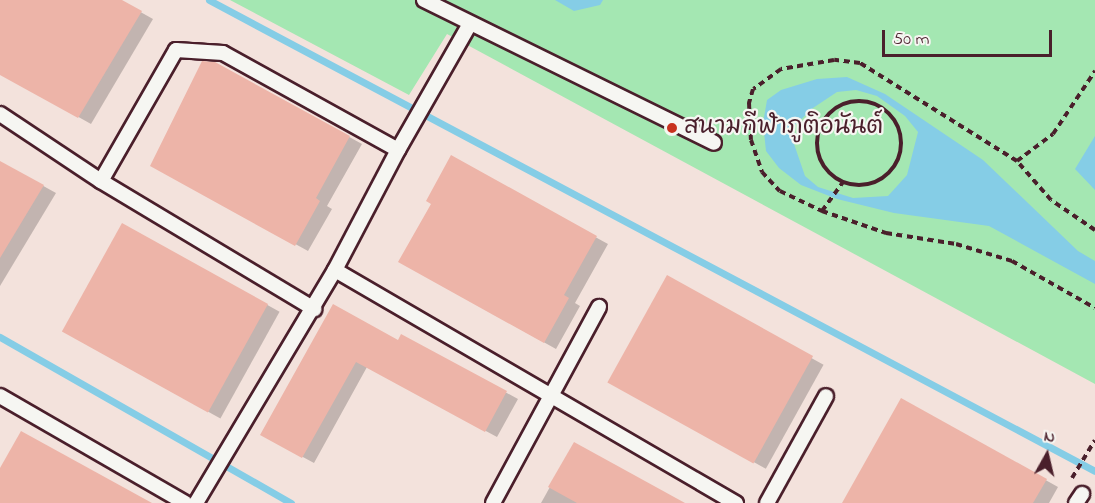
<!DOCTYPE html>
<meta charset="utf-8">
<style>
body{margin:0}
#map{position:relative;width:1095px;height:503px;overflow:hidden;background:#f3e2dc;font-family:"Indie Flower","Playpen Sans Thai",sans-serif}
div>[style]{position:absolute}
.green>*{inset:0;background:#a4e7b2}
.water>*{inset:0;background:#85cde6}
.shadow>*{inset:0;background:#0003;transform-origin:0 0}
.stream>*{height:7px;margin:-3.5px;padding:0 3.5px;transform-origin:3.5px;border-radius:3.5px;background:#85cde6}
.building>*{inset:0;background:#edb4a8;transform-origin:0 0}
.path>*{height:4px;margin-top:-2px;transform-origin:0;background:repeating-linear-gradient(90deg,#4a1f2b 0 6px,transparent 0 10.5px)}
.path>.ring{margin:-2px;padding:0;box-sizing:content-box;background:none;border:4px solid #4a1f2b;border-radius:50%}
.roads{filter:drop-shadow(2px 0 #4a1f2b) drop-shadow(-2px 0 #4a1f2b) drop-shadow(0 2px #4a1f2b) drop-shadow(0 -2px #4a1f2b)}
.lane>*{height:14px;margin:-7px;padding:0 7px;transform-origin:7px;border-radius:7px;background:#f6f6f2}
.dots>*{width:16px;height:16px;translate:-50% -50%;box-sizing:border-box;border:3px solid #f6f6f2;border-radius:50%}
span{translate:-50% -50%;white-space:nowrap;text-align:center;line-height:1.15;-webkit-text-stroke:4.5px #f6f6f2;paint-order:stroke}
.poi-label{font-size:24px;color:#4a1f2b}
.left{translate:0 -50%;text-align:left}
.north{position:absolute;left:1017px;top:425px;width:60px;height:60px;-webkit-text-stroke:4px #f6f6f2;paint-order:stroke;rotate:8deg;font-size:16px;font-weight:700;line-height:24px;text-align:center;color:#4a1f2b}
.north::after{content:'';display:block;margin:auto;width:21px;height:27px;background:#4a1f2b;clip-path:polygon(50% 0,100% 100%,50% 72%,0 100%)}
.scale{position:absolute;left:882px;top:30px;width:170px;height:27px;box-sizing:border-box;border:3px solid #4a1f2b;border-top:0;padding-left:8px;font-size:18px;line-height:21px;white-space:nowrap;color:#4a1f2b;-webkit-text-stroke:4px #f6f6f2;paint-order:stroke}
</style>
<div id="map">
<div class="green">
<i style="clip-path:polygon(230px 0,1095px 0,1095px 384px,447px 34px,409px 95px)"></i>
</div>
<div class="water">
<i style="clip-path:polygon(555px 0,603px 0,600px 5px,574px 11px)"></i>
<i style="clip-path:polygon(evenodd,847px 77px,885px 94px,983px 160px,1078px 251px,1095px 261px,1095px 284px,989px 226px,894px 213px,837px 199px,801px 185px,779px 168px,766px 151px,763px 123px,767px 100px,781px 90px,817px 79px,847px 77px,856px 90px,877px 96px,905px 116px,918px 132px,907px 175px,888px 196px,853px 198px,818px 187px,805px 176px,793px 141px,794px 126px,813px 108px,837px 92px,856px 90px)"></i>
<i style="clip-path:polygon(1095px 136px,1095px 190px,1075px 169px)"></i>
</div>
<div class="shadow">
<i style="clip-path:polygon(0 0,119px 0,153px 19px,91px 124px,0 73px)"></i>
<i style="clip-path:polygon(215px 63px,362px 144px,327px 206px,332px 209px,308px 251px,152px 165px)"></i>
<i style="clip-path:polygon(451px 158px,608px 244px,575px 303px,580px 306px,556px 349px,400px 262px,433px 203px)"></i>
<i style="clip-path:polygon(0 162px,56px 193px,0 286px)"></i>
<i style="left:123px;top:225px;width:179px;height:122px;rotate:29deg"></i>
<i style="left:667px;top:278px;width:179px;height:119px;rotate:29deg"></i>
<i style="clip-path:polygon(334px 306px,399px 342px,402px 336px,518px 399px,497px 437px,367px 367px,314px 463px,262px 435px)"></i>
<i style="clip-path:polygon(902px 400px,1058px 487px,1049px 503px,844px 503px)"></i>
<i style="clip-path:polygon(574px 444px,682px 503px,541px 503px)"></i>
</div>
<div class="stream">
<i style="left:209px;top:0;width:1003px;rotate:28deg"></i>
<i style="left:0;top:337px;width:335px;rotate:29.7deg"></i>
</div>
<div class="building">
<i style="clip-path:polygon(0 0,122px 0,142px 11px,78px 118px,0 75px)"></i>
<i style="clip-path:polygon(202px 61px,215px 62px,350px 136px,316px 198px,320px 201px,295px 246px,150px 166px)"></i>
<i style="clip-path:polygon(451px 155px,597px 236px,564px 295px,569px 298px,544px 343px,398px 262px,431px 204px,426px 201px)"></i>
<i style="clip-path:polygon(0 161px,44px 185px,0 258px)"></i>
<i style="left:122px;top:223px;width:167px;height:124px;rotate:29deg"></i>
<i style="left:667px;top:275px;width:167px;height:123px;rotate:29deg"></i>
<i style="clip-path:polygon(333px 304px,398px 340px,401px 334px,507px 391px,485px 432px,356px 362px,302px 458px,260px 435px)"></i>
<i style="clip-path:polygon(901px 398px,1047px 479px,1033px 503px,842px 503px)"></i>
<i style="clip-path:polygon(21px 431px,152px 503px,0 503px,0 468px)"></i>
<i style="clip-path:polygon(574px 442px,685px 503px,577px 503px,548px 487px)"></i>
</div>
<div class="path">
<i class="ring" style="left:817px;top:101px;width:80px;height:80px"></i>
<i style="left:1017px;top:161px;width:45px;rotate:-36.9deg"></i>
<i style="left:1053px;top:134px;width:76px;rotate:-56.3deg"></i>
<i style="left:822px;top:211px;width:36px;rotate:-54deg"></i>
<i style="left:1095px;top:230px;width:53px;rotate:-145.7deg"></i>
<i style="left:1051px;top:200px;width:52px;rotate:-131.1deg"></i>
<i style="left:1017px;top:161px;width:185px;rotate:-148deg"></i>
<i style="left:860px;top:63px;width:26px;rotate:-173deg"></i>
<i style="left:834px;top:60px;width:54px;rotate:170.4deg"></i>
<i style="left:781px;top:69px;width:34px;rotate:144deg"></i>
<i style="left:753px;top:89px;width:15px;rotate:106deg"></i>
<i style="left:749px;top:103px;width:37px;rotate:87deg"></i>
<i style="left:751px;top:140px;width:34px;rotate:71deg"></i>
<i style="left:762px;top:172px;width:26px;rotate:47deg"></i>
<i style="left:780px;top:191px;width:47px;rotate:25.5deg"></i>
<i style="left:822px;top:211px;width:68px;rotate:19deg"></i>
<i style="left:886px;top:233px;width:71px;rotate:8.9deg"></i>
<i style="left:956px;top:244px;width:59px;rotate:16.9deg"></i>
<i style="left:1012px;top:261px;width:95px;rotate:29.5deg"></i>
<i style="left:1072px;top:478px;width:44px;rotate:-58.8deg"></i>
</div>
<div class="roads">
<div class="lane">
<i style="left:424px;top:0;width:323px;rotate:26.2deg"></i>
<i style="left:0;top:114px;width:121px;rotate:33.6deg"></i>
<i style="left:101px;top:181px;width:249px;rotate:31deg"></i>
<i style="left:398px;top:150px;width:145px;rotate:-60.3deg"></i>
<i style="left:101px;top:181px;width:151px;rotate:-60.2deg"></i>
<i style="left:176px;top:50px;width:47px;rotate:3.7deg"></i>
<i style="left:223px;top:53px;width:200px;rotate:29deg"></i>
<i style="left:398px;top:150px;width:136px;rotate:117.7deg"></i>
<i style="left:0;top:396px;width:214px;rotate:30deg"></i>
<i style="left:196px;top:503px;width:271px;rotate:-59.2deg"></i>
<i style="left:335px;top:270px;width:464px;rotate:30.2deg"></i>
<i style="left:493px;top:503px;width:223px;rotate:-61.6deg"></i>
<i style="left:767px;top:503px;width:122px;rotate:-61.1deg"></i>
<i style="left:1076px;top:503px;width:11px;rotate:-56deg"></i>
</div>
</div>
<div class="dots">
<i style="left:672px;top:128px;background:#c8321e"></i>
</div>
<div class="poi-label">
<span class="left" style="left:684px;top:128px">สนามกีฬาภูติอนันต์</span>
</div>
<div class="north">N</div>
<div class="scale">50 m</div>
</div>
